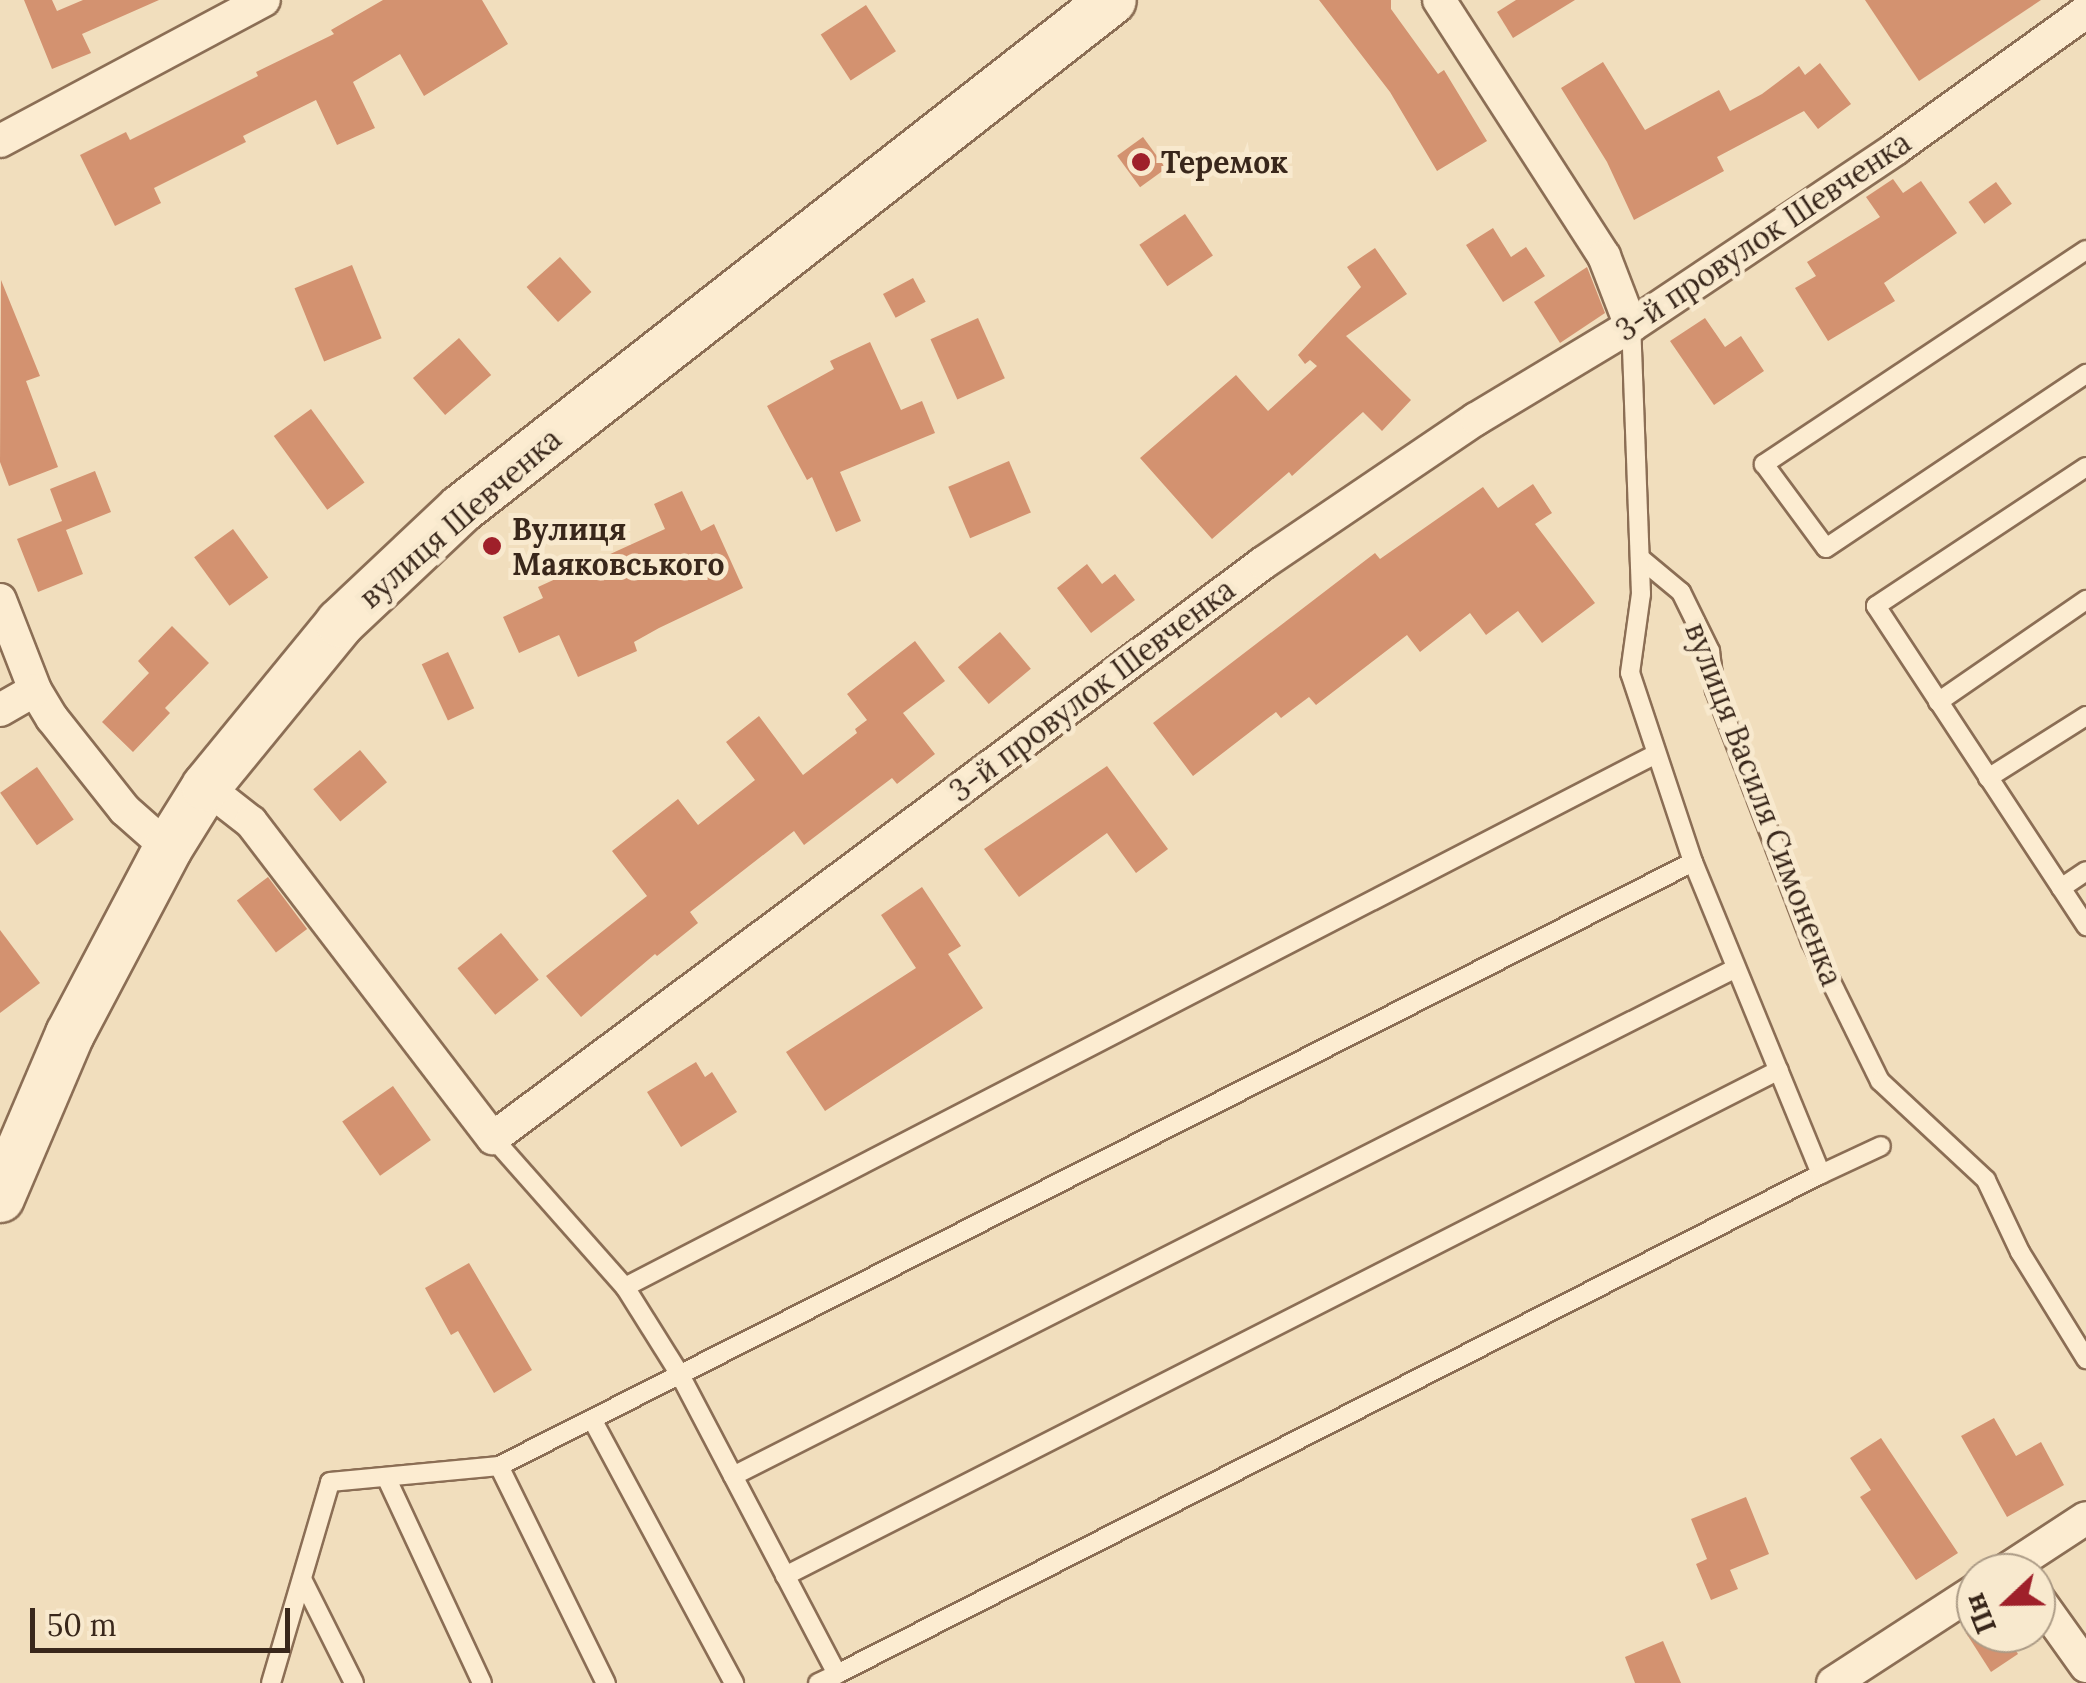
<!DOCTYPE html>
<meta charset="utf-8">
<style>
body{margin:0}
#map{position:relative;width:2086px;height:1683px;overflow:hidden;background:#f1debd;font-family:Lora,serif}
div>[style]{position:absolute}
.building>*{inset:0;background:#d39270;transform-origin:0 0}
.roads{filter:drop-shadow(2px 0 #8b6e55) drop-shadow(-2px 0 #8b6e55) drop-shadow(0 2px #8b6e55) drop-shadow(0 -2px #8b6e55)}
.lane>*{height:18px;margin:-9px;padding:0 9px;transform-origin:9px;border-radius:9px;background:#fcecd1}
.street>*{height:32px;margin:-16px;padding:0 16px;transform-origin:16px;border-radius:16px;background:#fcecd1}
.secondary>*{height:48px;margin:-24px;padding:0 24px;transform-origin:24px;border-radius:24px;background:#fcecd1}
.dots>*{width:28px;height:28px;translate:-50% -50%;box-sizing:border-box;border:5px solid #f8e9ce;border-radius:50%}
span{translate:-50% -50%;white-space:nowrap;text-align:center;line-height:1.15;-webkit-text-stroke:10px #f8e9ce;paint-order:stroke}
.poi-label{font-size:30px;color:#39271b;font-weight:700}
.left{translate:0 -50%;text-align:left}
.street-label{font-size:30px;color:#39271b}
.north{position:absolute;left:1956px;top:1553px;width:100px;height:100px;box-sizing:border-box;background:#f8e9ce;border:2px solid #ac9b86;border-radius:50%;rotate:248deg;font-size:28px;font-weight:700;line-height:40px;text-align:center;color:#39271b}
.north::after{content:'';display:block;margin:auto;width:35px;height:45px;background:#9f202a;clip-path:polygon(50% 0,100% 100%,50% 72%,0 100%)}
.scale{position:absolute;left:30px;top:1608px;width:260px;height:45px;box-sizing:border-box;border:5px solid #39271b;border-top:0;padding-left:12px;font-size:30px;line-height:35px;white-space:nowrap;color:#39271b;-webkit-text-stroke:8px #f8e9ce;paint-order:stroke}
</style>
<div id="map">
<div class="building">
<i style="clip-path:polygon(24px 0,52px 0,57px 11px,83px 0,159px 0,82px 34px,91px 53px,52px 69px)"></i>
<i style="clip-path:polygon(383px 0,482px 0,508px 44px,424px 96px,400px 54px,353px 82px,375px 128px,337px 145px,316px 100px,243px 136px,246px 142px,154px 188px,161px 203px,115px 226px,80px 155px,126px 132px,130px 140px,258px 76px,256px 72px,334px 34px,331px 30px)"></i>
<i style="clip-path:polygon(1319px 0,1391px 0,1391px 9px,1438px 74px,1444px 70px,1487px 141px,1437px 171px,1390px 92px)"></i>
<i style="clip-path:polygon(1516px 0,1575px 0,1513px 38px,1497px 12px)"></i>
<i style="clip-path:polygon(1865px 0,2041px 0,1919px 81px)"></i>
<i style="left:866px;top:5px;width:55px;height:54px;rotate:57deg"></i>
<i style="clip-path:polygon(1603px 62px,1645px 130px,1719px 90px,1730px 111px,1762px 94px,1799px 66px,1805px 75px,1820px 63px,1851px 104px,1818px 129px,1804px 111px,1717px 157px,1724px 171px,1634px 220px,1607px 162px,1561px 88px)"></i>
<i style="left:1143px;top:137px;width:39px;height:32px;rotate:54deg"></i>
<i style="clip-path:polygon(1893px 179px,1903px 193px,1921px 181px,1957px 233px,1884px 283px,1895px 301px,1828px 341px,1795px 288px,1816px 276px,1807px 262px,1880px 217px,1866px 197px)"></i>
<i style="left:1996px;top:182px;width:27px;height:34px;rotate:54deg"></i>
<i style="left:1185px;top:214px;width:50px;height:55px;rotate:56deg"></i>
<i style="clip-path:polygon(1493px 228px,1511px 257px,1526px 247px,1545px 276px,1503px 302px,1466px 245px)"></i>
<i style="clip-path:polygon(1375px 248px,1407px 294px,1346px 336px,1411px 400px,1382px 431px,1363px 412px,1292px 476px,1289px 472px,1212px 539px,1140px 458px,1236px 375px,1268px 411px,1317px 366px,1310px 360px,1305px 364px,1298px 355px,1361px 287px,1347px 267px)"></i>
<i style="left:560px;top:257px;width:47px;height:45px;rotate:48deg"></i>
<i style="left:352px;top:265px;width:79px;height:62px;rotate:68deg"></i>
<i style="clip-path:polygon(1587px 267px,1605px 313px,1560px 343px,1534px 302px)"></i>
<i style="left:913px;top:278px;width:27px;height:34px;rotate:62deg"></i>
<i style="clip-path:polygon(1px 280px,40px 376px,26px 381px,58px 467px,9px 486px,0 462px)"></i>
<i style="left:978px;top:318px;width:66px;height:52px;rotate:66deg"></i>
<i style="clip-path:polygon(1705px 318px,1725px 347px,1741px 336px,1764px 371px,1714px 405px,1670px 341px)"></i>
<i style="left:459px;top:338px;width:49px;height:61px;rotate:49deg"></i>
<i style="clip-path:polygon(870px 342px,901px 410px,922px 401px,935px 433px,840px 472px,861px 521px,836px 532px,812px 477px,807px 480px,767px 406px,834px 369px,830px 361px)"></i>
<i style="left:311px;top:409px;width:91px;height:46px;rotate:54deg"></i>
<i style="left:1009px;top:461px;width:56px;height:66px;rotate:67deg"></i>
<i style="clip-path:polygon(95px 471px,111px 512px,66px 530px,83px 574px,38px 592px,17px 539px,62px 521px,50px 489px)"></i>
<i style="clip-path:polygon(1533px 484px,1552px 513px,1535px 524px,1595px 603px,1542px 643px,1518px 611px,1486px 635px,1470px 613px,1420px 652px,1407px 635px,1316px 705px,1309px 697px,1281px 718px,1276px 712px,1193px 776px,1153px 723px,1375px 553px,1380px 559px,1483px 487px,1498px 508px)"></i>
<i style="clip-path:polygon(682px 491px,701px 531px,714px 524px,743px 588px,659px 628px,634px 642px,637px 651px,578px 677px,559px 635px,519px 653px,503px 617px,543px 598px,538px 587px,665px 529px,654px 504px)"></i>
<i style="left:233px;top:529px;width:60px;height:48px;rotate:54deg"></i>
<i style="clip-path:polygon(1087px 564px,1102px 584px,1115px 574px,1135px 600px,1091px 633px,1057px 588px)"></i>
<i style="clip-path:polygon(172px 626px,209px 663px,165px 708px,170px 713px,133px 752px,102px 722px,149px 673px,138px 661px)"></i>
<i style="left:1000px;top:632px;width:48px;height:55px;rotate:50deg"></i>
<i style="clip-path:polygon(915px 641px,945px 681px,903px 713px,935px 754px,897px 784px,892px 778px,804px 845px,794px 831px,690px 912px,698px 923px,657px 956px,655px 954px,581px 1017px,546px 976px,647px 896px,612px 851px,678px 799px,698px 825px,755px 780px,726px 742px,759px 716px,803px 775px,857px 733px,855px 729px,867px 720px,847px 694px)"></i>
<i style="left:448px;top:652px;width:62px;height:29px;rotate:65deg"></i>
<i style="left:360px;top:750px;width:42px;height:61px;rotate:50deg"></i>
<i style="clip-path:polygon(1107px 766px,1168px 849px,1136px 873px,1107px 833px,1019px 897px,984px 849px)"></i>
<i style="left:37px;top:767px;width:64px;height:45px;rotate:55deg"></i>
<i style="left:268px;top:877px;width:65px;height:39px;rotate:53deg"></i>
<i style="clip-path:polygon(922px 887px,961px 946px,948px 954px,983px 1008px,825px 1111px,786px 1052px,916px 968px,881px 915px)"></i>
<i style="clip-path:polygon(0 930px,40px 983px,0 1013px)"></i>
<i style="left:501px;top:933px;width:60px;height:56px;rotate:51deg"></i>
<i style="clip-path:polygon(696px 1062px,705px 1077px,712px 1072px,737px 1112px,681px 1147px,647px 1092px)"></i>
<i style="left:393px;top:1086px;width:66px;height:62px;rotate:55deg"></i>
<i style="clip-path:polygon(469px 1263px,532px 1370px,494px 1393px,458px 1331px,451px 1335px,425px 1288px)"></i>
<i style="clip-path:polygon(1994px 1418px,2016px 1456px,2041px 1442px,2064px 1485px,2007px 1517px,1961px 1436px)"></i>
<i style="clip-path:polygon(1881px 1438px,1958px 1553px,1916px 1580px,1860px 1497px,1871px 1490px,1850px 1458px)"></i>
<i style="clip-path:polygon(1746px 1497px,1769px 1554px,1730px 1570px,1738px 1589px,1711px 1600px,1696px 1564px,1707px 1559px,1691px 1519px)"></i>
<i style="clip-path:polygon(1966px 1633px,2005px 1633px,2018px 1654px,1991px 1672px)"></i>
<i style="clip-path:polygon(1663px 1641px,1681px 1683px,1635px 1683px,1625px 1657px)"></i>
</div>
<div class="roads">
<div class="lane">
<i style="left:2086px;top:250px;width:387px;rotate:146.4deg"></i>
<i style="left:1764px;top:464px;width:104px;rotate:53.6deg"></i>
<i style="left:1826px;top:548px;width:313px;rotate:-33.8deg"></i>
<i style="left:2086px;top:467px;width:252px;rotate:146.5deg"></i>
<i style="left:1876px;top:606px;width:383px;rotate:56.7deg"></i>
<i style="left:1640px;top:558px;width:53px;rotate:39.7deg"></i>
<i style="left:1681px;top:592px;width:66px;rotate:63.8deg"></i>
<i style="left:1710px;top:651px;width:39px;rotate:83deg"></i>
<i style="left:1715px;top:690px;width:269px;rotate:69.1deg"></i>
<i style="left:1811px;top:941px;width:156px;rotate:63.8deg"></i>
<i style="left:1880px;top:1081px;width:145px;rotate:43deg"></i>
<i style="left:1986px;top:1180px;width:80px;rotate:64.7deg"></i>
<i style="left:2020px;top:1252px;width:126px;rotate:58.3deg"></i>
<i style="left:1938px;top:702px;width:180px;rotate:-34.6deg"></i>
<i style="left:1988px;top:778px;width:116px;rotate:-32.3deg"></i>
<i style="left:2061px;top:888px;width:30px;rotate:-34deg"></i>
<i style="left:493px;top:1138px;width:199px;rotate:48.5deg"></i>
<i style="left:625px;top:1287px;width:102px;rotate:57.9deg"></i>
<i style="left:679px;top:1373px;width:340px;rotate:62.3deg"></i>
<i style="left:837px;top:1674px;width:1104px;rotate:-26.94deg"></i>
<i style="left:1821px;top:1174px;width:337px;rotate:-112.3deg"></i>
<i style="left:1693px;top:862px;width:199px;rotate:-108.4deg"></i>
<i style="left:1630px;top:673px;width:80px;rotate:-82.1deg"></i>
<i style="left:1641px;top:594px;width:268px;rotate:-92.1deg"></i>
<i style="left:1821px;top:1174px;width:66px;rotate:-25deg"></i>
<i style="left:625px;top:1287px;width:1158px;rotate:-27.34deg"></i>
<i style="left:593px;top:1421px;width:298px;rotate:61.7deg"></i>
<i style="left:499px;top:1466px;width:242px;rotate:63.8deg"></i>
<i style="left:733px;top:1476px;width:1124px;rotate:-26.86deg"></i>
<i style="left:386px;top:1477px;width:227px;rotate:65deg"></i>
<i style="left:785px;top:1576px;width:1115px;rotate:-26.98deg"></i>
<i style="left:302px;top:1579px;width:116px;rotate:63.4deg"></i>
<i style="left:271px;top:1683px;width:209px;rotate:-73.6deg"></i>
<i style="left:330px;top:1482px;width:170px;rotate:-5.4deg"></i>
<i style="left:499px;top:1466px;width:1338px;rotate:-26.83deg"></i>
<i style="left:818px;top:1683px;width:21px;rotate:-25deg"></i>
</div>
<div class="street">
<i style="left:1439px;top:0;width:305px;rotate:57.2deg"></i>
<i style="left:1604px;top:256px;width:75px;rotate:68.9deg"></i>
<i style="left:0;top:141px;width:299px;rotate:-28.1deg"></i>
<i style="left:0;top:600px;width:97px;rotate:68.7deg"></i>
<i style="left:35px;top:690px;width:33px;rotate:59deg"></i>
<i style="left:52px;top:718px;width:117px;rotate:51.6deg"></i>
<i style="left:125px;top:810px;width:57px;rotate:41.5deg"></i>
<i style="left:0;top:710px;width:40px;rotate:-29.7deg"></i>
<i style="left:206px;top:787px;width:57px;rotate:37.9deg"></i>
<i style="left:251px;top:822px;width:398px;rotate:52.6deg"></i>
<i style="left:493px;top:1138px;width:961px;rotate:-36.75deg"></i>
<i style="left:1263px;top:563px;width:257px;rotate:-34.1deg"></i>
<i style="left:1476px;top:419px;width:181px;rotate:-31deg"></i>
<i style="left:1631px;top:326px;width:318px;rotate:-33.8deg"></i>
<i style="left:1895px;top:149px;width:235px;rotate:-35.7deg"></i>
<i style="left:2002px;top:1573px;width:100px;rotate:-33.2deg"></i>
<i style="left:2036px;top:1596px;width:86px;rotate:54.5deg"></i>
<i style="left:1833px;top:1683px;width:171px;rotate:-33deg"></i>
</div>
<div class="secondary">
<i style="left:0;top:1198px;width:178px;rotate:-66.9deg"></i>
<i style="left:70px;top:1034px;width:210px;rotate:-62.2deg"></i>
<i style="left:168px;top:848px;width:72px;rotate:-58.1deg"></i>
<i style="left:206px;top:787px;width:212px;rotate:-50.7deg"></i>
<i style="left:340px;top:623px;width:166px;rotate:-43.3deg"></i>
<i style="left:461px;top:509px;width:826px;rotate:-38.02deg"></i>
</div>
</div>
<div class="dots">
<i style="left:1141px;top:162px;background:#9f202a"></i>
<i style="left:492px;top:546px;background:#9f202a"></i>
</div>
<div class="poi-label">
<span class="left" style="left:1161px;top:162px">Теремок</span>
<span class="left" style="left:512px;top:546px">Вулиця<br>Маяковського</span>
</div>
<div class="street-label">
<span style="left:1763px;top:236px;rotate:-34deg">3-й провулок Шевченка</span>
<span style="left:460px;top:518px;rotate:-41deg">вулиця Шевченка</span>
<span style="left:1092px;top:690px;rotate:-37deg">3-й провулок Шевченка</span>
<span style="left:1764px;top:804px;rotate:69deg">вулиця Василя Симоненка</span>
</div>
<div class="north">Пн</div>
<div class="scale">50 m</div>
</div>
